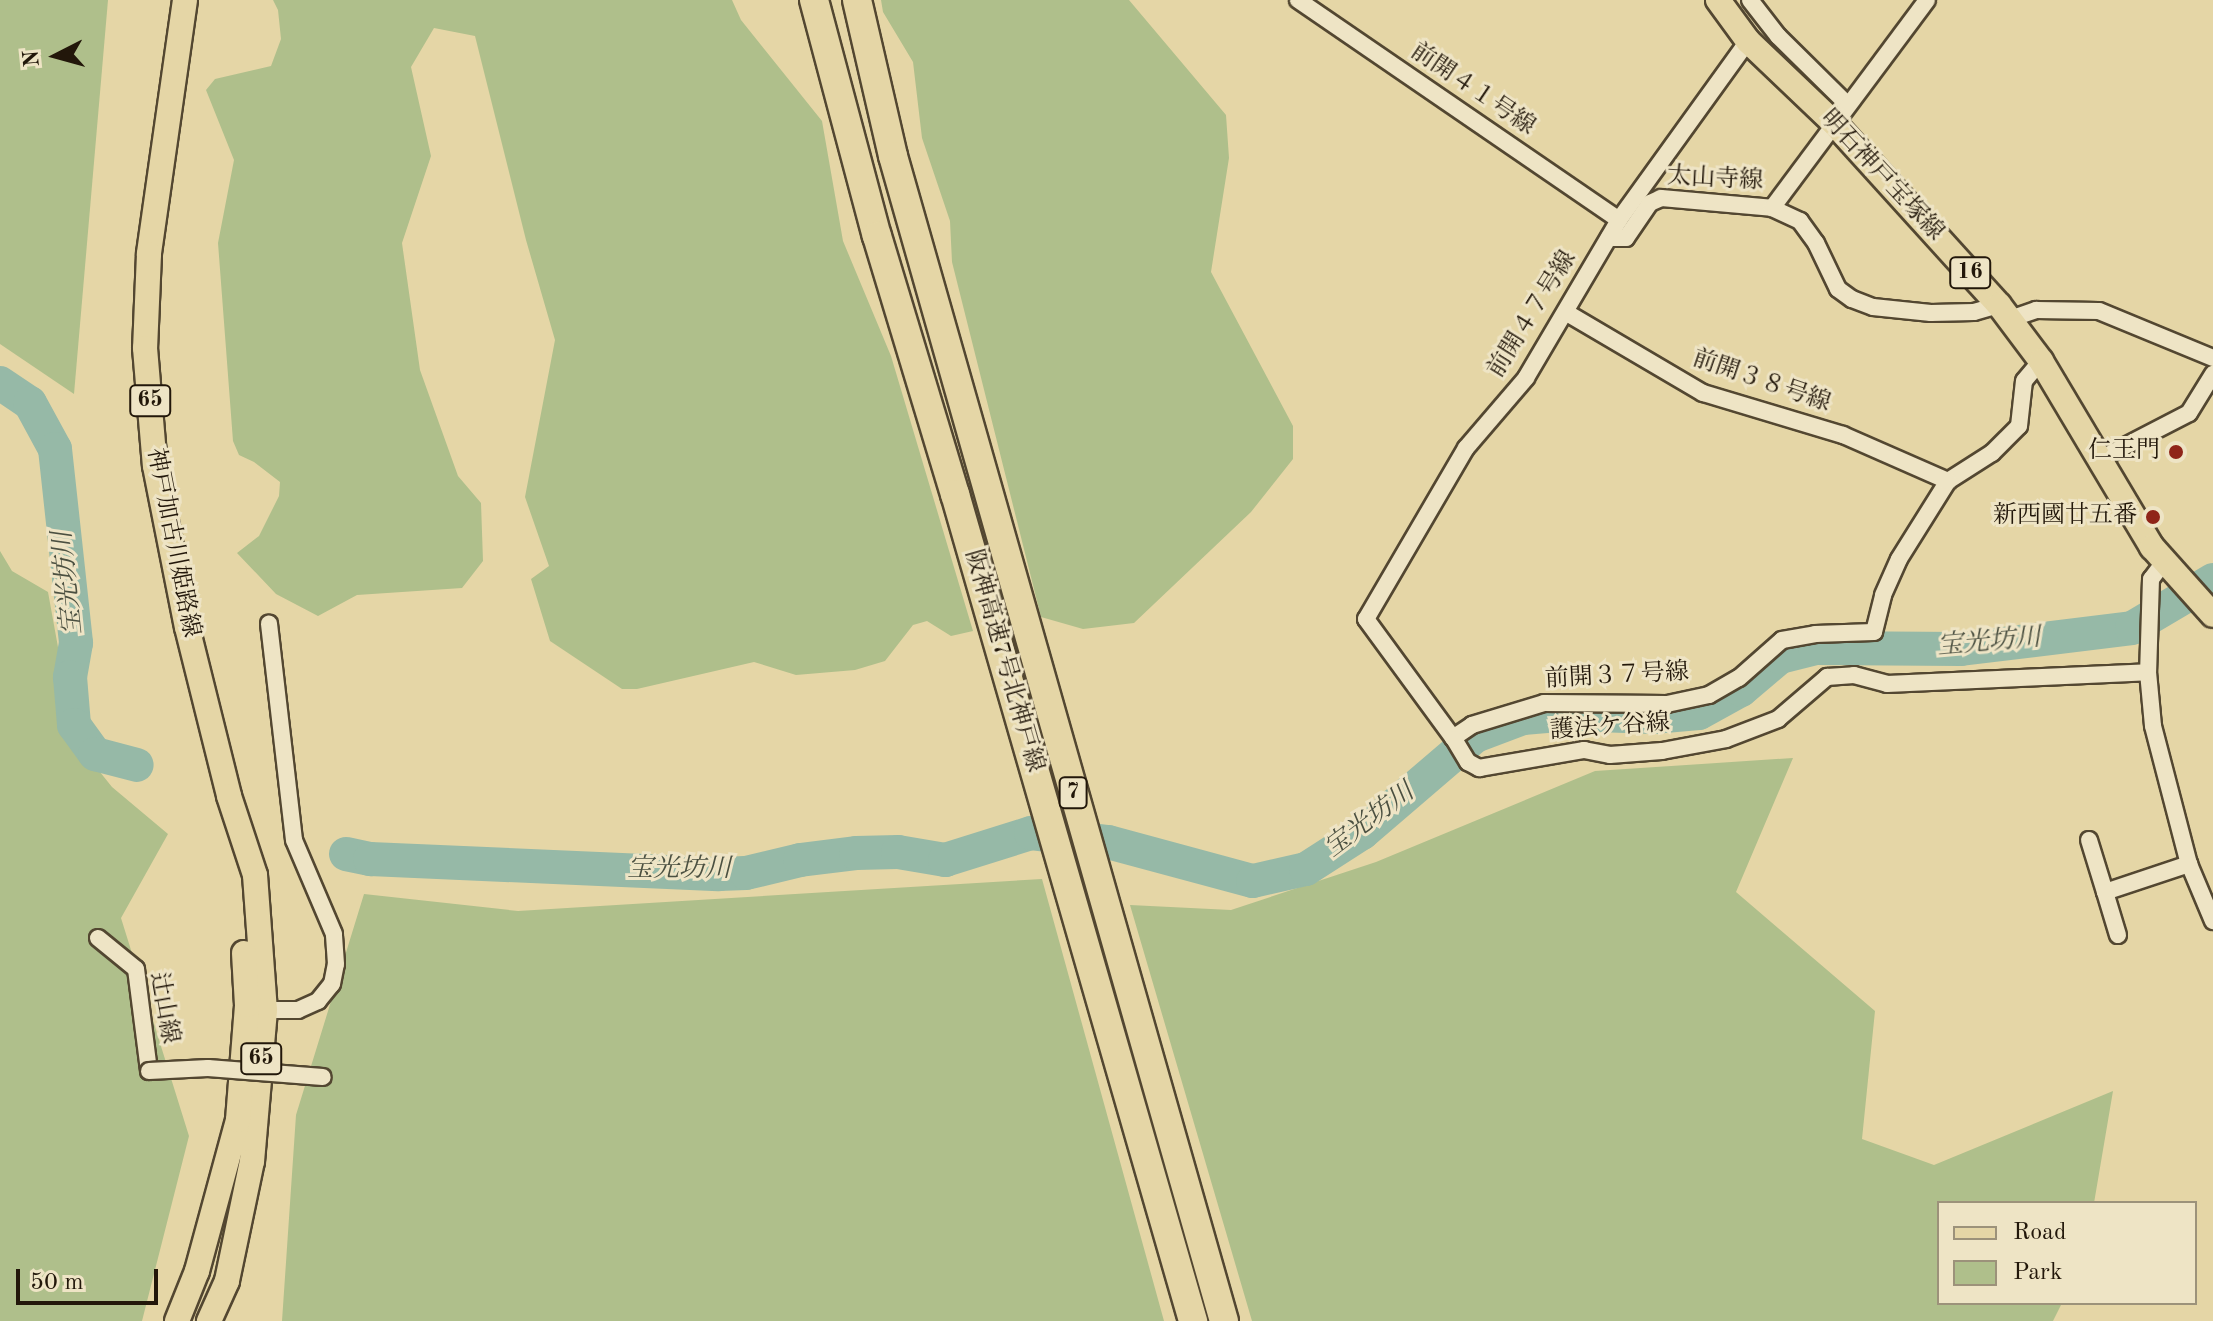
<!DOCTYPE html>
<meta charset="utf-8">
<style>
body{margin:0}
#map{position:relative;width:2213px;height:1321px;overflow:hidden;background:#e5d6a6;font-family:"Old Standard TT","Noto Serif JP",serif}
div>[style]{position:absolute}
.green>*{inset:0;background:#afbf8b}
.river>*{height:34px;margin:-17px;padding:0 17px;transform-origin:17px;border-radius:17px;background:#96b9a7}
.roads{filter:drop-shadow(2px 0 #534731) drop-shadow(-2px 0 #534731) drop-shadow(0 2px #534731) drop-shadow(0 -2px #534731)}
.minor>*{height:16px;margin:-8px;padding:0 8px;transform-origin:8px;border-radius:8px;background:#eee4c5}
.primary>*{height:24px;margin:-12px;padding:0 12px;transform-origin:12px;border-radius:12px;background:#e5d6a6}
.motorway>*{height:28px;margin:-14px;padding:0 14px;transform-origin:14px;border-radius:14px;background:#e5d6a6}
.bridges{filter:drop-shadow(2px 0 #534731) drop-shadow(-2px 0 #534731) drop-shadow(0 2px #534731) drop-shadow(0 -2px #534731)}
.minor-bridge>*{height:16px;margin:-8px;padding:0 8px;transform-origin:8px;border-radius:8px;background:#eee4c5}
.dots>*{width:22px;height:22px;translate:-50% -50%;box-sizing:border-box;border:4px solid #eee4c5;border-radius:50%}
span{translate:-50% -50%;white-space:nowrap;text-align:center;line-height:1.15;-webkit-text-stroke:6px #eee4c5;paint-order:stroke}
.shield-label span{padding:2px 6px;background:#eee4c5;border:2px solid;border-radius:6px;-webkit-text-stroke-width:0}
.shield-label{font-size:22px;color:#22170a;font-weight:700}
.street-label{font-size:24px;color:#22170a}
.poi-label{font-size:24px;color:#22170a}
.right{translate:-100% -50%;text-align:right}
.water-label{font-size:26px;color:#4b5041;font-style:italic}
.legend{position:absolute;left:1937px;top:1201px;width:260px;height:104px;box-sizing:border-box;background:#eee4c5;border:2px solid #9c927a;margin:0;padding:10px 14px;list-style:none;font-size:24px;color:#22170a}
.legend li{display:flex;align-items:center;gap:16px;height:40px}
.legend b{width:40px;border:2px solid #9c927a}
.north{position:absolute;left:16px;top:16px;width:80px;height:80px;-webkit-text-stroke:6px #eee4c5;paint-order:stroke;rotate:264deg;font-size:22px;font-weight:700;line-height:32px;text-align:center;color:#22170a}
.north::after{content:'';display:block;margin:auto;width:28px;height:36px;background:#22170a;clip-path:polygon(50% 0,100% 100%,50% 72%,0 100%)}
.scale{position:absolute;left:16px;top:1269px;width:142px;height:36px;box-sizing:border-box;border:4px solid #22170a;border-top:0;padding-left:10px;font-size:24px;line-height:28px;white-space:nowrap;color:#22170a;-webkit-text-stroke:6px #eee4c5;paint-order:stroke}
</style>
<div id="map">
<div class="green">
<i style="clip-path:polygon(0 0,108px 0,74px 394px,0 344px)"></i>
<i style="clip-path:polygon(273px 0,732px 0,741px 20px,822px 121px,843px 241px,891px 356px,973px 631px,951px 636px,927px 621px,913px 625px,885px 661px,855px 670px,796px 675px,754px 662px,637px 689px,622px 689px,550px 641px,531px 579px,549px 566px,525px 497px,555px 340px,526px 240px,475px 36px,434px 28px,411px 67px,431px 156px,402px 243px,420px 370px,458px 476px,481px 503px,483px 561px,462px 588px,357px 595px,318px 616px,276px 594px,237px 553px,259px 536px,279px 496px,280px 482px,254px 462px,239px 455px,233px 441px,218px 243px,234px 160px,206px 90px,215px 79px,271px 66px,281px 39px,278px 10px)"></i>
<i style="clip-path:polygon(881px 0,1129px 0,1226px 115px,1229px 158px,1211px 272px,1293px 426px,1293px 459px,1251px 512px,1134px 623px,1083px 629px,1041px 617px,952px 262px,950px 221px,922px 138px,913px 62px,883px 12px)"></i>
<i style="clip-path:polygon(0 551px,12px 571px,48px 592px,75px 741px,112px 787px,168px 834px,121px 918px,189px 1136px,142px 1321px,0 1321px)"></i>
<i style="clip-path:polygon(1793px 758px,1736px 892px,1875px 1011px,1862px 1139px,1934px 1165px,2113px 1091px,2094px 1203px,1939px 1203px,1939px 1303px,2062px 1303px,2053px 1321px,1252px 1321px,1130px 905px,1231px 910px,1376px 862px,1595px 771px)"></i>
<i style="clip-path:polygon(1042px 879px,1164px 1321px,282px 1321px,296px 1115px,364px 894px,518px 911px)"></i>
</div>
<div class="river">
<i style="left:0;top:383px;width:36px;rotate:34deg"></i>
<i style="left:30px;top:403px;width:52px;rotate:61.5deg"></i>
<i style="left:55px;top:449px;width:195px;rotate:83.8deg"></i>
<i style="left:76px;top:643px;width:35px;rotate:100deg"></i>
<i style="left:70px;top:677px;width:48px;rotate:85.2deg"></i>
<i style="left:74px;top:725px;width:36px;rotate:54deg"></i>
<i style="left:95px;top:754px;width:43px;rotate:14.7deg"></i>
<i style="left:346px;top:854px;width:25px;rotate:12deg"></i>
<i style="left:370px;top:859px;width:349px;rotate:2.5deg"></i>
<i style="left:719px;top:874px;width:27px;rotate:-2deg"></i>
<i style="left:746px;top:873px;width:56px;rotate:-13.5deg"></i>
<i style="left:800px;top:860px;width:56px;rotate:-7.1deg"></i>
<i style="left:856px;top:853px;width:42px;rotate:-1.4deg"></i>
<i style="left:898px;top:852px;width:48px;rotate:9.7deg"></i>
<i style="left:945px;top:860px;width:90px;rotate:-17.4deg"></i>
<i style="left:1031px;top:833px;width:78px;rotate:6.7deg"></i>
<i style="left:1108px;top:842px;width:150px;rotate:15.1deg"></i>
<i style="left:1253px;top:881px;width:54px;rotate:-12.8deg"></i>
<i style="left:1306px;top:869px;width:67px;rotate:-32.7deg"></i>
<i style="left:1362px;top:833px;width:149px;rotate:-40.6deg"></i>
<i style="left:1475px;top:736px;width:51px;rotate:-20.6deg"></i>
<i style="left:1523px;top:718px;width:47px;rotate:-4.9deg"></i>
<i style="left:1570px;top:714px;width:83px;rotate:2.1deg"></i>
<i style="left:1653px;top:717px;width:46px;rotate:-5deg"></i>
<i style="left:1699px;top:713px;width:48px;rotate:-28.7deg"></i>
<i style="left:1741px;top:690px;width:51px;rotate:-40.2deg"></i>
<i style="left:1780px;top:657px;width:36px;rotate:-14deg"></i>
<i style="left:1815px;top:648px;width:146px;rotate:0.4deg"></i>
<i style="left:1961px;top:649px;width:172px;rotate:-7deg"></i>
<i style="left:2132px;top:628px;width:94px;rotate:-30.7deg"></i>
</div>
<div class="roads">
<div class="minor">
<i style="left:1298px;top:0;width:389px;rotate:34.4deg"></i>
<i style="left:1750px;top:0;width:46px;rotate:52.1deg"></i>
<i style="left:1778px;top:36px;width:97px;rotate:44.6deg"></i>
<i style="left:1748px;top:41px;width:221px;rotate:125.8deg"></i>
<i style="left:1619px;top:220px;width:183px;rotate:120.5deg"></i>
<i style="left:1526px;top:378px;width:92px;rotate:130.6deg"></i>
<i style="left:1466px;top:448px;width:198px;rotate:120.3deg"></i>
<i style="left:1366px;top:619px;width:147px;rotate:53.8deg"></i>
<i style="left:1453px;top:738px;width:23px;rotate:-34deg"></i>
<i style="left:1472px;top:725px;width:75px;rotate:-17deg"></i>
<i style="left:1544px;top:703px;width:123px;rotate:0.5deg"></i>
<i style="left:1667px;top:704px;width:43px;rotate:-12.1deg"></i>
<i style="left:1709px;top:695px;width:34px;rotate:-30deg"></i>
<i style="left:1739px;top:678px;width:57px;rotate:-41.5deg"></i>
<i style="left:1782px;top:640px;width:34px;rotate:-10deg"></i>
<i style="left:1815px;top:634px;width:59px;rotate:-1.9deg"></i>
<i style="left:1874px;top:632px;width:38px;rotate:-76deg"></i>
<i style="left:1883px;top:595px;width:39px;rotate:-66deg"></i>
<i style="left:1899px;top:559px;width:92px;rotate:-57.9deg"></i>
<i style="left:1948px;top:481px;width:52px;rotate:-32.5deg"></i>
<i style="left:1992px;top:453px;width:38px;rotate:-45deg"></i>
<i style="left:2019px;top:426px;width:45px;rotate:-83.7deg"></i>
<i style="left:2024px;top:381px;width:26px;rotate:-50deg"></i>
<i style="left:1772px;top:208px;width:31px;rotate:25deg"></i>
<i style="left:1800px;top:221px;width:27px;rotate:54deg"></i>
<i style="left:1816px;top:243px;width:51px;rotate:64.4deg"></i>
<i style="left:1838px;top:289px;width:17px;rotate:36deg"></i>
<i style="left:1852px;top:299px;width:22px;rotate:21deg"></i>
<i style="left:1873px;top:307px;width:58px;rotate:5.9deg"></i>
<i style="left:1931px;top:313px;width:43px;rotate:-1.3deg"></i>
<i style="left:1974px;top:312px;width:26px;rotate:-16deg"></i>
<i style="left:1609px;top:238px;width:17px"></i>
<i style="left:1626px;top:238px;width:42px;rotate:-55.6deg"></i>
<i style="left:1650px;top:203px;width:12px;rotate:-24deg"></i>
<i style="left:1661px;top:198px;width:111px;rotate:5.1deg"></i>
<i style="left:1772px;top:208px;width:259px;rotate:-53.3deg"></i>
<i style="left:1567px;top:313px;width:158px;rotate:30.5deg"></i>
<i style="left:1703px;top:393px;width:146px;rotate:16.7deg"></i>
<i style="left:1843px;top:435px;width:115px;rotate:23.7deg"></i>
<i style="left:2010px;top:319px;width:28px;rotate:-19deg"></i>
<i style="left:2036px;top:310px;width:63px;rotate:0.9deg"></i>
<i style="left:2099px;top:311px;width:123px;rotate:22.4deg"></i>
<i style="left:2100px;top:459px;width:100px;rotate:-27.3deg"></i>
<i style="left:2189px;top:413px;width:46px;rotate:-58.4deg"></i>
<i style="left:2164px;top:562px;width:21px;rotate:127deg"></i>
<i style="left:2151px;top:579px;width:93px;rotate:91.8deg"></i>
<i style="left:2148px;top:672px;width:54px;rotate:84.7deg"></i>
<i style="left:2153px;top:726px;width:143px;rotate:75.4deg"></i>
<i style="left:2189px;top:864px;width:62px;rotate:67.2deg"></i>
<i style="left:1454px;top:739px;width:27px;rotate:59deg"></i>
<i style="left:1468px;top:762px;width:13px;rotate:29deg"></i>
<i style="left:1479px;top:768px;width:107px;rotate:-9.7deg"></i>
<i style="left:1584px;top:750px;width:26px;rotate:11deg"></i>
<i style="left:1610px;top:755px;width:52px;rotate:-4.4deg"></i>
<i style="left:1662px;top:751px;width:65px;rotate:-10.6deg"></i>
<i style="left:1726px;top:739px;width:56px;rotate:-21deg"></i>
<i style="left:1778px;top:719px;width:65px;rotate:-40.6deg"></i>
<i style="left:1827px;top:677px;width:27px;rotate:-4deg"></i>
<i style="left:1854px;top:675px;width:34px;rotate:15deg"></i>
<i style="left:1887px;top:684px;width:261px;rotate:-2.6deg"></i>
<i style="left:2089px;top:840px;width:54px;rotate:72.9deg"></i>
<i style="left:2105px;top:892px;width:89px;rotate:-18.4deg"></i>
<i style="left:2105px;top:892px;width:45px;rotate:73.2deg"></i>
<i style="left:98px;top:938px;width:49px;rotate:39.2deg"></i>
<i style="left:136px;top:969px;width:103px;rotate:82.7deg"></i>
<i style="left:265px;top:1010px;width:33px"></i>
<i style="left:298px;top:1010px;width:22px;rotate:-24deg"></i>
<i style="left:318px;top:1001px;width:22px;rotate:-51deg"></i>
<i style="left:332px;top:984px;width:20px;rotate:-79deg"></i>
<i style="left:336px;top:964px;width:30px;rotate:-94deg"></i>
<i style="left:334px;top:934px;width:102px;rotate:-113.1deg"></i>
<i style="left:294px;top:840px;width:218px;rotate:-96.6deg"></i>
</div>
<div class="primary">
<i style="left:185px;top:0;width:257px;rotate:98.1deg"></i>
<i style="left:149px;top:254px;width:94px;rotate:92.4deg"></i>
<i style="left:145px;top:348px;width:118px;rotate:85.2deg"></i>
<i style="left:155px;top:466px;width:164px;rotate:78.8deg"></i>
<i style="left:187px;top:627px;width:174px;rotate:76deg"></i>
<i style="left:229px;top:796px;width:83px;rotate:71.8deg"></i>
<i style="left:255px;top:875px;width:135px;rotate:85.8deg"></i>
<i style="left:265px;top:1010px;width:152px;rotate:94.9deg"></i>
<i style="left:252px;top:1161px;width:123px;rotate:101.8deg"></i>
<i style="left:227px;top:1281px;width:44px;rotate:114.2deg"></i>
<i style="left:1718px;top:0;width:51px;rotate:53.8deg"></i>
<i style="left:1748px;top:41px;width:117px;rotate:43.6deg"></i>
<i style="left:1833px;top:122px;width:247px;rotate:47.8deg"></i>
<i style="left:1999px;top:305px;width:70px;rotate:53.1deg"></i>
<i style="left:2041px;top:361px;width:217px;rotate:59.2deg"></i>
<i style="left:2152px;top:547px;width:91px;rotate:48.1deg"></i>
<i style="left:177px;top:1321px;width:54px;rotate:-68.2deg"></i>
<i style="left:197px;top:1271px;width:156px;rotate:-74.8deg"></i>
<i style="left:238px;top:1120px;width:115px;rotate:-85.5deg"></i>
<i style="left:247px;top:1005px;width:52px;rotate:-93.3deg"></i>
</div>
<div class="motorway">
<i style="left:814px;top:0;width:244px;rotate:75.1deg"></i>
<i style="left:877px;top:236px;width:270px;rotate:73.2deg"></i>
<i style="left:955px;top:494px;width:861px;rotate:73.94deg"></i>
<i style="left:857px;top:0;width:160px;rotate:77deg"></i>
<i style="left:893px;top:156px;width:1211px;rotate:74.14deg"></i>
</div>
</div>
<div class="bridges">
<div class="minor-bridge">
<i style="left:149px;top:1071px;width:59px;rotate:-2.9deg"></i>
<i style="left:208px;top:1068px;width:115px;rotate:4.5deg"></i>
</div>
</div>
<div class="dots">
<i style="left:2176px;top:452px;background:#8f2418"></i>
<i style="left:2153px;top:517px;background:#8f2418"></i>
</div>
<div class="shield-label">
<span style="left:1970px;top:273px">16</span>
<span style="left:150px;top:401px">65</span>
<span style="left:1073px;top:793px">7</span>
<span style="left:261px;top:1059px">65</span>
</div>
<div class="street-label">
<span style="left:1472px;top:90px;rotate:34deg">前開４１号線</span>
<span style="left:1881px;top:176px;rotate:47deg">明石神戸宝塚線</span>
<span style="left:1715px;top:180px;rotate:3deg">太山寺線</span>
<span style="left:1533px;top:315px;rotate:-58deg">前開４７号線</span>
<span style="left:1761px;top:382px;rotate:19deg">前開３８号線</span>
<span style="left:172px;top:543px;rotate:79deg">神戸加古川姫路線</span>
<span style="left:1003px;top:661px;rotate:74deg">阪神高速7号北神戸線</span>
<span style="left:1617px;top:677px;rotate:-3deg">前開３７号線</span>
<span style="left:1610px;top:728px;rotate:-4deg">護法ケ谷線</span>
<span style="left:163px;top:1008px;rotate:80deg">辻山線</span>
</div>
<div class="poi-label">
<span class="right" style="left:2160px;top:452px">仁王門</span>
<span class="right" style="left:2137px;top:517px">新西國廿五番</span>
</div>
<div class="water-label">
<span style="left:69px;top:583px;rotate:-96deg">宝光坊川</span>
<span style="left:1989px;top:643px;rotate:-5deg">宝光坊川</span>
<span style="left:1370px;top:821px;rotate:-37deg">宝光坊川</span>
<span style="left:679px;top:870px">宝光坊川</span>
</div>
<ul class="legend">
<li><b style="height:10px;background:#e5d6a6"></b>Road</li>
<li><b style="height:22px;background:#afbf8b"></b>Park</li>
</ul>
<div class="north">N</div>
<div class="scale">50 m</div>
</div>
